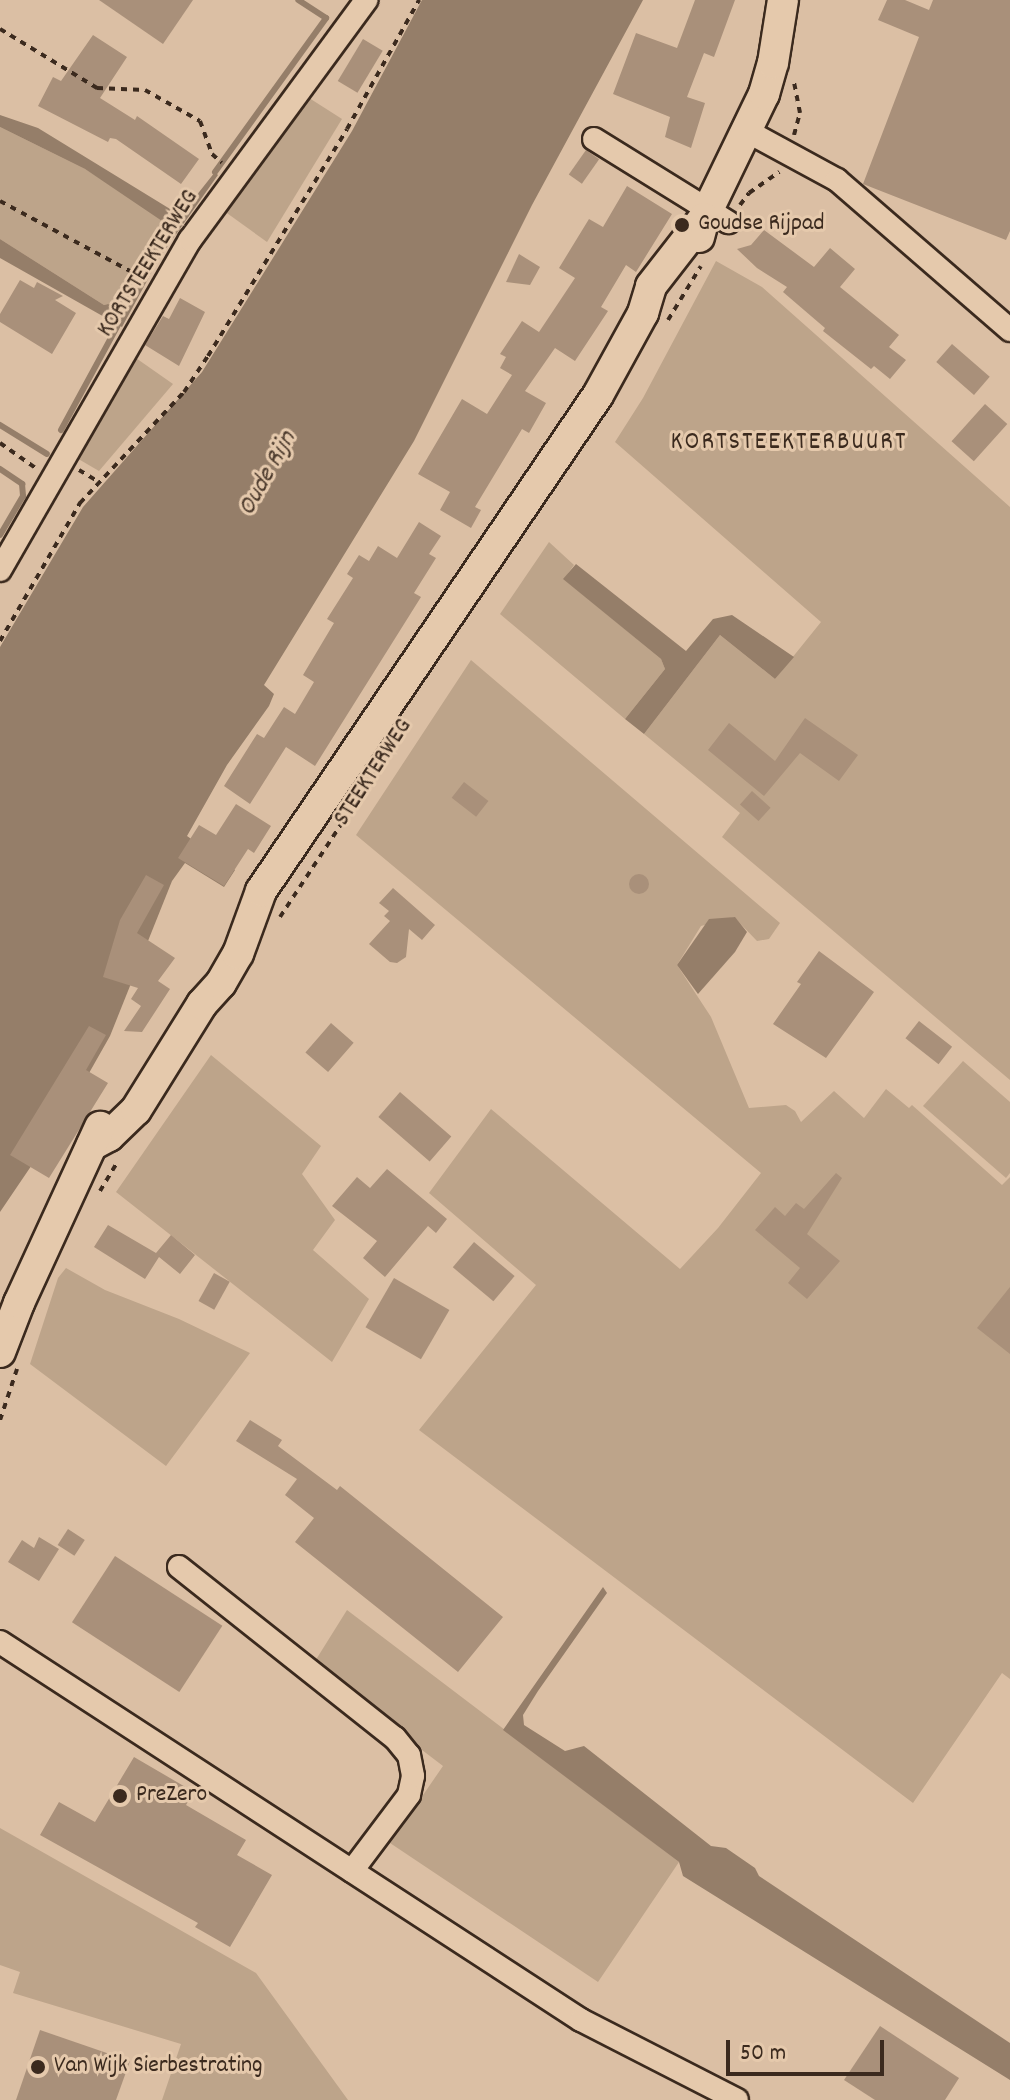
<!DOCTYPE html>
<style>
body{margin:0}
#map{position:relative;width:1010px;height:2100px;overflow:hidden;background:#dbbfa4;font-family:Dekko,sans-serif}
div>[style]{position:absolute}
.green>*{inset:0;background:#bda48a}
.water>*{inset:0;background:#957e69}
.stream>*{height:6px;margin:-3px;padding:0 3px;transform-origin:3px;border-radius:3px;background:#957e69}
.building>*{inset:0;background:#a9907a;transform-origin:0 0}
.round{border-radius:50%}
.path>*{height:4px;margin-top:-2px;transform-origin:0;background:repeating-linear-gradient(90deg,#3b2a1e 0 6px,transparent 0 12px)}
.roads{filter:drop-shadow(2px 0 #3b2a1e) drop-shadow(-2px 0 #3b2a1e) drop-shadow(0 2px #3b2a1e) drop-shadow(0 -2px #3b2a1e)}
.minor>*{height:22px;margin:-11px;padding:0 11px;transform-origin:11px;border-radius:11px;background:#e5c9ac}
.major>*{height:30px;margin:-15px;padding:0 15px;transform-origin:15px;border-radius:15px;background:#e5c9ac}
.dots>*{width:22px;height:22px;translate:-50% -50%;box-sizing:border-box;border:4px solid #e5c9ac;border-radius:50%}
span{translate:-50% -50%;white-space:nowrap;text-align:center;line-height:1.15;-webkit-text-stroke:6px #e5c9ac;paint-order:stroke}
.poi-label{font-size:24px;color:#3b2a1e}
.left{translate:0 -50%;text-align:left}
.street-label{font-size:24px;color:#3b2a1e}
.neighbourhood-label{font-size:26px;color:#3b2a1e;letter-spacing:2px}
.water-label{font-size:26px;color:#4d3b2d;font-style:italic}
.scale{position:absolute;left:726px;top:2040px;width:158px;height:36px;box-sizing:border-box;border:4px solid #3b2a1e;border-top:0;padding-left:10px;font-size:24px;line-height:28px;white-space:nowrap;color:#3b2a1e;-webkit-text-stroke:6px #e5c9ac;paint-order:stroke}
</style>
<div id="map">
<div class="green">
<i style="clip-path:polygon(306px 96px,342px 119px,267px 242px,224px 211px)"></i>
<i style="clip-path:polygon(0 127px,85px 169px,161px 218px,165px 223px,140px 279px,124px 300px,104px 305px,0 239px)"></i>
<i style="clip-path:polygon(716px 261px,762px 287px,1010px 507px,1010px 1080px,722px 837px,740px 813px,644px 734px,720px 635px,775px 679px,821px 622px,615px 442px,643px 398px)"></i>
<i style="clip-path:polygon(133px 356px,173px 384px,99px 471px,75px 457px)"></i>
<i style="clip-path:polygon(549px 542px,574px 565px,564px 579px,661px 659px,665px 669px,625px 719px,500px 614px)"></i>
<i style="clip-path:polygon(471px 660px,780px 923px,769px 939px,757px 941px,734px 917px,701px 926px,677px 965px,711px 1017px,749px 1108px,786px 1105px,795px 1111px,801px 1122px,834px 1091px,864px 1118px,886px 1089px,909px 1108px,912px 1105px,1002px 1185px,1010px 1177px,1010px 1679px,1002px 1673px,913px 1803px,419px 1430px,536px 1285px,429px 1193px,491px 1109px,680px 1269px,718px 1228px,761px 1173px,356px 835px)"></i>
<i style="clip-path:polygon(211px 1055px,321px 1146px,302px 1174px,335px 1220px,313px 1250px,369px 1299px,332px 1362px,116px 1192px)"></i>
<i style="clip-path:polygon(963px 1061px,1010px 1102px,1010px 1173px,1006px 1178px,923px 1106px)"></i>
<i style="clip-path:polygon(66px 1268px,105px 1290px,179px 1319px,250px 1353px,166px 1466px,30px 1364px,58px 1278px)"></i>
<i style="clip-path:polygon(347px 1610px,679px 1862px,598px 1982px,390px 1843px,443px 1766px,312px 1666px)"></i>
<i style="clip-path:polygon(0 1828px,256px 1973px,348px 2100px,162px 2100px,181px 2044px,13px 1993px,20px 1972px,0 1965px)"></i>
</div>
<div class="water">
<i style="clip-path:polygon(422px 0,643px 0,532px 205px,414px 441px,264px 685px,274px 694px,269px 706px,227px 765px,187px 836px,235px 870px,224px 887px,185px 863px,172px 881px,110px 1036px,63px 1119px,0 1212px,0 647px,83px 507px,202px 372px,352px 131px)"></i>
<i style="clip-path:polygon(0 115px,38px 128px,175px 212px,188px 206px,215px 172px,218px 175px,160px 257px,122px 327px,0 258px,0 239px,104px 305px,124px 300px,137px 286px,165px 223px,85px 169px,0 127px)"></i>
<i style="clip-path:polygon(576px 564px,686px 651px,713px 619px,732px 615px,794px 657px,775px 679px,720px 635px,644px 734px,625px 719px,665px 669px,661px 659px,563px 579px)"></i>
<i style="clip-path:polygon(735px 917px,747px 932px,735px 952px,698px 994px,677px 965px,709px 919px)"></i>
<i style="clip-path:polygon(603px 1587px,607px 1593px,538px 1691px,523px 1715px,524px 1725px,565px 1751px,584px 1746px,711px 1846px,726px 1848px,755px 1868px,759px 1876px,1010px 2043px,1010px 2080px,683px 1876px,679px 1862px,503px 1730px)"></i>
</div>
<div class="stream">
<i style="left:215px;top:172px;width:190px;rotate:-54.2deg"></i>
<i style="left:326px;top:18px;width:33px;rotate:-147deg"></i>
<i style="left:0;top:425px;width:55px;rotate:31.7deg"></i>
<i style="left:61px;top:430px;width:119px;rotate:-61.5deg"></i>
<i style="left:0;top:469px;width:27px;rotate:34deg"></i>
<i style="left:22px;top:484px;width:12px;rotate:85deg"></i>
<i style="left:23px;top:496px;width:45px;rotate:120.5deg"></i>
</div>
<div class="building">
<i style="clip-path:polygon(99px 0,193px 0,163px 44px)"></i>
<i style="clip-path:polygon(695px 0,735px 0,714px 57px,704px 53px,687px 97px,705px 103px,691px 148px,665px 137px,670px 117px,613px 94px,636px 33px,677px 48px)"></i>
<i style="clip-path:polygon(887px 0,905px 0,929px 10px,933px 0,1010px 0,1010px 231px,1006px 240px,863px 184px,919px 37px,878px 20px)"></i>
<i style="clip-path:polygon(93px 35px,127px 57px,100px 98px,135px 120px,137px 116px,199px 159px,181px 184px,116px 139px,110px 138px,108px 142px,38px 106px,53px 77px,61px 81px)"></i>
<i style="left:363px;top:39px;width:23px;height:49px;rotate:31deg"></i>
<i style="left:586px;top:150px;width:16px;height:30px;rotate:35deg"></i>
<i style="clip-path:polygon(627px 186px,672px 214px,636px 272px,626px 265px,601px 307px,608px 311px,575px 361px,555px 348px,525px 391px,546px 403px,529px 433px,522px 429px,475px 507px,481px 510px,471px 528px,440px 510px,450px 492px,418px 474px,462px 399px,487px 414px,512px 375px,500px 368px,506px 357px,500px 354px,522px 321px,539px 332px,575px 278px,559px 268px,589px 219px,603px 227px)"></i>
<i style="clip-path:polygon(764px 230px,814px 267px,830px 248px,855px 269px,840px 287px,899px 335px,889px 347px,906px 360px,890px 379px,874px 366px,871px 369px,823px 331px,825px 328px,783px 292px,787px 287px,757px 268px,737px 249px,751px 245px)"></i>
<i style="clip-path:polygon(519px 254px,540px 267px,530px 285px,506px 282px)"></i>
<i style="clip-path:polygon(20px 280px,34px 288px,37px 282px,63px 296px,55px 300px,76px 313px,52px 354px,0 322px,0 314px)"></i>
<i style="clip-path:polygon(180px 298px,205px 312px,179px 366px,145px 345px,163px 316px,169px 319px)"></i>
<i style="left:952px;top:344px;width:50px;height:24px;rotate:41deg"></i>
<i style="left:985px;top:404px;width:30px;height:50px;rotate:42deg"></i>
<i style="clip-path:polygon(419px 522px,441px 536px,429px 554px,436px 558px,414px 593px,421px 597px,315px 766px,286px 747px,250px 804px,224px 786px,257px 734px,264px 738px,284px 707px,295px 714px,314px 682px,303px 675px,334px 623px,327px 619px,353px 578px,347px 574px,359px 555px,369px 561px,378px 546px,397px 558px)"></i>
<i style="clip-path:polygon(805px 718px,858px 755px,839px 781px,800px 753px,764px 796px,708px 750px,729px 723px,775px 761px)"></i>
<i style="left:464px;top:782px;width:31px;height:20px;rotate:38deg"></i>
<i style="left:752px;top:791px;width:25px;height:18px;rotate:42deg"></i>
<i style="clip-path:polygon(236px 804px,271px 826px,254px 853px,248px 849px,224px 886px,178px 858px,199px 825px,216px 835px)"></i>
<i class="round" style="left:629px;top:874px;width:20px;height:20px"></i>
<i style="clip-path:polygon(146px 875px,164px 885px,137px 933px,175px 958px,158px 981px,170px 989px,142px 1032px,124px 1031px,141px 1006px,131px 999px,138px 988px,103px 977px,120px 920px)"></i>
<i style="clip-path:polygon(393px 888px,435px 925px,422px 940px,409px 929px,406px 957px,397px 963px,390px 962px,369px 944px,390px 921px,384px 916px,389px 911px,379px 903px)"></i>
<i style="clip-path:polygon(819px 951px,874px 992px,826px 1058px,773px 1024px,801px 984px,797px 982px)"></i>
<i style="left:919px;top:1021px;width:42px;height:22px;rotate:38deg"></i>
<i style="left:331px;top:1023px;width:30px;height:39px;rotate:41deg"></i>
<i style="clip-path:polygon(89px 1026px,106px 1035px,86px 1070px,108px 1083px,49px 1178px,10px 1155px)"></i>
<i style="left:400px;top:1092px;width:68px;height:33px;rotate:41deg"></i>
<i style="clip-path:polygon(387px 1169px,447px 1219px,436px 1233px,428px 1226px,385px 1277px,363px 1258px,377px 1241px,332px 1206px,357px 1177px,370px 1188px)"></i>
<i style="clip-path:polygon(836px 1173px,842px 1178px,807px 1234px,840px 1261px,807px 1299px,788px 1283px,800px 1268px,755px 1230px,775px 1207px,785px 1216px,796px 1203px,804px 1209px)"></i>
<i style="clip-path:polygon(108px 1225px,156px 1253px,171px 1235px,195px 1255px,180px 1274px,159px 1257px,145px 1279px,94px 1247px)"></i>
<i style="left:474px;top:1242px;width:53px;height:33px;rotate:40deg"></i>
<i style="left:214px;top:1273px;width:18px;height:32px;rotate:29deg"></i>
<i style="left:394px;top:1278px;width:64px;height:57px;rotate:30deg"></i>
<i style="clip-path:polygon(1010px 1287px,1010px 1354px,977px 1328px)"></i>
<i style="clip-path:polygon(250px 1420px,282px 1440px,278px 1446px,337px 1490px,340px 1486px,503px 1617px,458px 1672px,295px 1542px,314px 1518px,285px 1495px,297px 1479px,236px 1441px)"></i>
<i style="left:68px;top:1529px;width:20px;height:19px;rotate:33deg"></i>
<i style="clip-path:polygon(39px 1537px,59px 1549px,39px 1581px,8px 1562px,22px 1540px,34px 1548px)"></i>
<i style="left:115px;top:1556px;width:128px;height:79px;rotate:33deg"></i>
<i style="clip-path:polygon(134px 1757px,194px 1792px,186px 1805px,246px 1840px,237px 1855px,272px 1875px,230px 1947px,195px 1927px,198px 1923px,40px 1835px,59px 1802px,95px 1822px)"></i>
<i style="clip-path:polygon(880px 2026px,959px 2078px,945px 2100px,875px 2100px,844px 2080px)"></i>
<i style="clip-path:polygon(40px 2030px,130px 2061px,116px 2100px,16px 2100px)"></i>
</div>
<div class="path">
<i style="left:0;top:29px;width:114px;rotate:31.3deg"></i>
<i style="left:97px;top:88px;width:48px;rotate:2.4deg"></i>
<i style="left:145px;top:90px;width:63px;rotate:29.4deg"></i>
<i style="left:200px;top:121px;width:35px;rotate:70deg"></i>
<i style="left:212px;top:154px;width:13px;rotate:42deg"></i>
<i style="left:794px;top:135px;width:23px;rotate:-75deg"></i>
<i style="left:800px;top:113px;width:33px;rotate:-101deg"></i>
<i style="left:0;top:201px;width:165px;rotate:28.3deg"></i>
<i style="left:740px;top:205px;width:15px;rotate:-53deg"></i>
<i style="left:749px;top:193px;width:37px;rotate:-35deg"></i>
<i style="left:668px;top:320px;width:63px;rotate:-58.6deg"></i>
<i style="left:0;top:443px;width:45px;rotate:35.1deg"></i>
<i style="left:79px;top:470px;width:23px;rotate:31deg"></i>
<i style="left:0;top:641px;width:160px;rotate:-59.9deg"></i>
<i style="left:80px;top:503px;width:152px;rotate:-46.9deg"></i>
<i style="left:184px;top:392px;width:43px;rotate:-56.3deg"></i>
<i style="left:208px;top:356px;width:266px;rotate:-58.5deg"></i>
<i style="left:347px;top:129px;width:148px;rotate:-60.8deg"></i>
<i style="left:280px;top:917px;width:187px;rotate:-56.6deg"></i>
<i style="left:100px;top:1191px;width:35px;rotate:-59deg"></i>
<i style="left:0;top:1420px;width:54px;rotate:-71.6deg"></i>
</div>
<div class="roads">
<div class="minor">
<i style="left:745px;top:130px;width:105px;rotate:28.5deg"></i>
<i style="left:837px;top:180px;width:229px;rotate:40.9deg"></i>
<i style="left:594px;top:139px;width:158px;rotate:31.8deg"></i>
<i style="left:0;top:570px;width:381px;rotate:-60.1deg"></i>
<i style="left:190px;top:240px;width:298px;rotate:-53.7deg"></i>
<i style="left:179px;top:1567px;width:275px;rotate:38.4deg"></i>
<i style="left:395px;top:1738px;width:22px;rotate:51deg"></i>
<i style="left:409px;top:1755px;width:21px;rotate:79deg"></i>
<i style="left:413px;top:1776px;width:19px;rotate:102deg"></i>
<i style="left:409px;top:1795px;width:95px;rotate:126.9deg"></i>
<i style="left:0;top:1642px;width:693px;rotate:33.05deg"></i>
<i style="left:581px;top:2020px;width:175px;rotate:27.1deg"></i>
</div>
<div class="major">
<i style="left:699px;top:237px;width:20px;rotate:-75deg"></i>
<i style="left:704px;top:218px;width:138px;rotate:-64.2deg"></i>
<i style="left:764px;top:94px;width:32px;rotate:-74deg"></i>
<i style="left:773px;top:63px;width:64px;rotate:-81deg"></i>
<i style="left:92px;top:1145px;width:19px;rotate:-28deg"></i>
<i style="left:109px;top:1136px;width:37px;rotate:-44deg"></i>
<i style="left:136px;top:1110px;width:125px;rotate:-58.1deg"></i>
<i style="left:202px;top:1004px;width:28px;rotate:-48deg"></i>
<i style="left:221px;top:983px;width:34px;rotate:-60deg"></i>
<i style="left:238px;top:954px;width:67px;rotate:-69.9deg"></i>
<i style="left:261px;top:891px;width:600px;rotate:-55.81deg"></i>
<i style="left:598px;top:395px;width:94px;rotate:-61.2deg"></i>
<i style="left:643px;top:313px;width:28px;rotate:-73deg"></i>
<i style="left:651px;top:286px;width:86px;rotate:-52.1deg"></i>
<i style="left:0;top:1352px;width:53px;rotate:-68.8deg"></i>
<i style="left:19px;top:1303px;width:194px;rotate:-65.3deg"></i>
</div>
</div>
<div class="dots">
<i style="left:682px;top:225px;background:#3b2a1e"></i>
<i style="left:120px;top:1796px;background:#3b2a1e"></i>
<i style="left:38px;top:2067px;background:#3b2a1e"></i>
</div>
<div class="poi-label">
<span class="left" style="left:698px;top:225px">Goudse Rijpad</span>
<span class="left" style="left:136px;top:1796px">PreZero</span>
<span class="left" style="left:54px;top:2067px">Van Wijk Sierbestrating</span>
</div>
<div class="street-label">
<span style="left:149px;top:264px;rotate:-58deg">KORTSTEEKTERWEG</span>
<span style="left:374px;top:773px;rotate:-57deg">STEEKTERWEG</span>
</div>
<div class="neighbourhood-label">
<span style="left:789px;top:443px">KORTSTEEKTERBUURT</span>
</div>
<div class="water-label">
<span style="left:268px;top:474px;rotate:-61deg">Oude Rijn</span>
</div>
<div class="scale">50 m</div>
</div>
